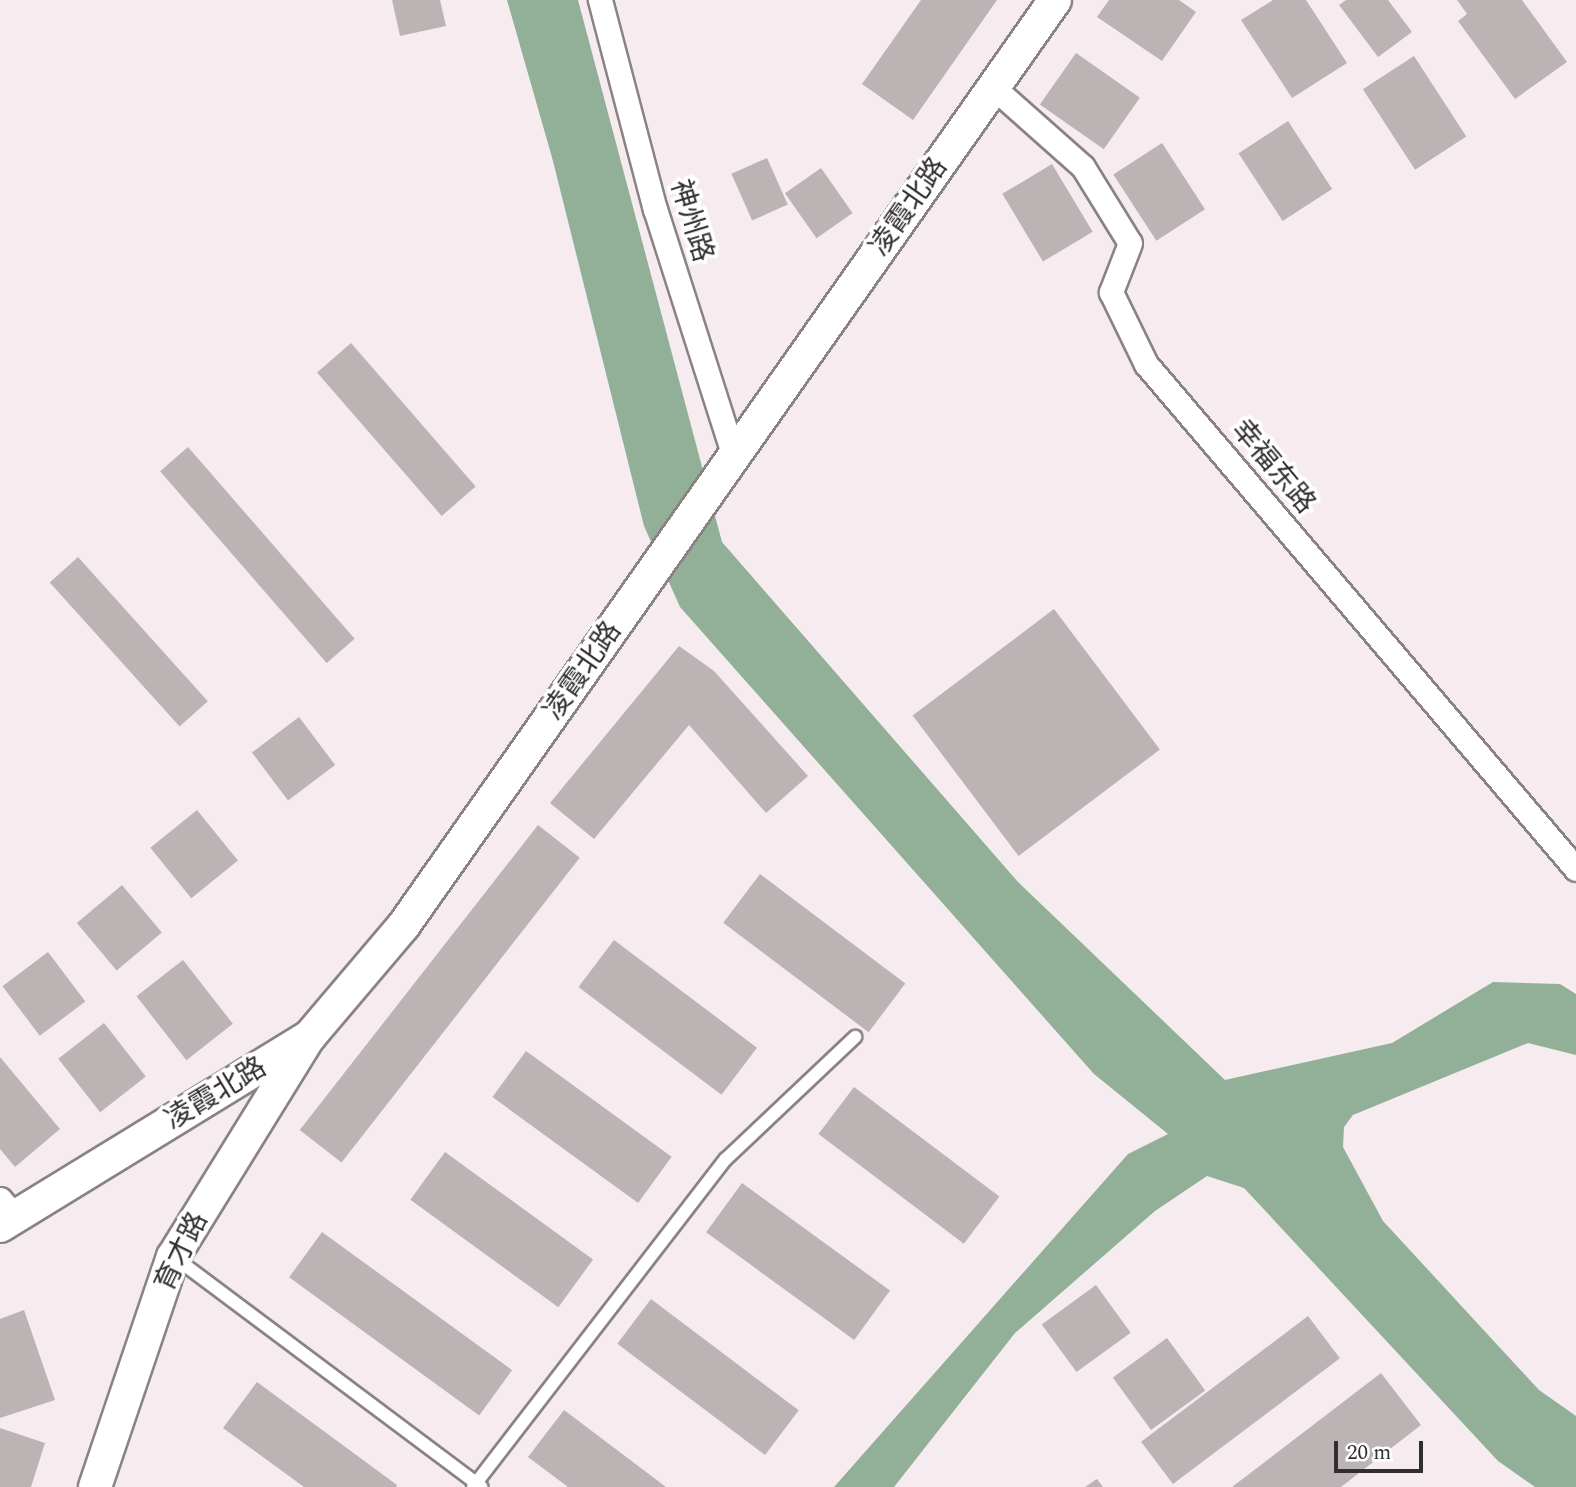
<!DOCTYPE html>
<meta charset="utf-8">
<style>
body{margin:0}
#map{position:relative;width:1576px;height:1487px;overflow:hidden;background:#f6ecef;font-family:Spectral,"Noto Sans SC",serif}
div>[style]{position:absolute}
.water>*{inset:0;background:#92b098}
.building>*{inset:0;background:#bcb3b5;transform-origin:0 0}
.roads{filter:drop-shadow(2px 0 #8b8284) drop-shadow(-2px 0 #8b8284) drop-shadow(0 2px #8b8284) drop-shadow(0 -2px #8b8284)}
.lane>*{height:12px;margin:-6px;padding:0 6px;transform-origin:6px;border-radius:6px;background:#fff}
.street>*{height:23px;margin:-11.5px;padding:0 11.5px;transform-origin:11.5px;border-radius:11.5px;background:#fff}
.secondary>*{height:32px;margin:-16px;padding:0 16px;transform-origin:16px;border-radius:16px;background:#fff}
span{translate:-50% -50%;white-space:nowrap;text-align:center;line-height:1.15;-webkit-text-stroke:7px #fff;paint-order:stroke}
.street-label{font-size:28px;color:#312e2f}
.scale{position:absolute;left:1334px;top:1441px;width:89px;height:32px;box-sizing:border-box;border:4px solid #312e2f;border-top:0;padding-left:9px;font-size:21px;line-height:24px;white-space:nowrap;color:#312e2f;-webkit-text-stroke:5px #fff;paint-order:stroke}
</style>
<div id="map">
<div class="water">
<i style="clip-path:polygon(507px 0,578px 0,722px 542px,1018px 882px,1225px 1080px,1392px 1043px,1493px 982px,1560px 984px,1576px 994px,1576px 1055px,1528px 1043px,1353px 1115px,1344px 1127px,1343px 1147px,1383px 1221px,1539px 1390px,1576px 1416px,1576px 1487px,1535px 1487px,1498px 1461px,1244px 1188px,1207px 1176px,1155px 1211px,1015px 1333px,894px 1487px,834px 1487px,1128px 1154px,1168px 1134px,1094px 1074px,680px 607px,644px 526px,553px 161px)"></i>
</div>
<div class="building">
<i style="clip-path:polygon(392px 0,440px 0,446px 26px,400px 36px)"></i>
<i style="clip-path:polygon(921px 0,997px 0,913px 120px,862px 84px)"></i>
<i style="clip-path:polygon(1109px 0,1179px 0,1196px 12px,1162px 61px,1097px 17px)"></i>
<i style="clip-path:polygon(1273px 0,1306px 0,1347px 63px,1292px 98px,1241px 20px)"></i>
<i style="clip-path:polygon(1346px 0,1388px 0,1412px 32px,1378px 57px,1339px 5px)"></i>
<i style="clip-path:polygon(1457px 0,1522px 0,1567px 62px,1515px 99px,1458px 21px,1467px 14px)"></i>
<i style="left:1076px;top:53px;width:78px;height:63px;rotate:35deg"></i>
<i style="left:1414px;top:56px;width:96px;height:61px;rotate:57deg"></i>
<i style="left:1288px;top:121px;width:81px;height:59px;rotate:57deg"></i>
<i style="left:1162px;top:143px;width:79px;height:58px;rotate:57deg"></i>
<i style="left:767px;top:158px;width:51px;height:39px;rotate:66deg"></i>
<i style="left:1052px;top:164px;width:79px;height:58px;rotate:59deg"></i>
<i style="left:821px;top:168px;width:55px;height:44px;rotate:55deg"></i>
<i style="left:351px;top:343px;width:190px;height:45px;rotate:49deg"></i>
<i style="left:188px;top:447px;width:254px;height:37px;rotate:49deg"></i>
<i style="left:78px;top:557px;width:194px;height:38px;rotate:48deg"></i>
<i style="left:1054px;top:609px;width:176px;height:177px;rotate:53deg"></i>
<i style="clip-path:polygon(679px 646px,714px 671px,808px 776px,766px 813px,689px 725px,594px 839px,550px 803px)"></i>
<i style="left:299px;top:717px;width:60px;height:59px;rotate:53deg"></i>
<i style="left:197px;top:810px;width:65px;height:60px;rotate:51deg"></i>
<i style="left:538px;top:825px;width:53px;height:387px;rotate:38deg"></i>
<i style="left:760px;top:874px;width:182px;height:61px;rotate:37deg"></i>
<i style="left:122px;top:885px;width:62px;height:59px;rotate:50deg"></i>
<i style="left:614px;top:940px;width:179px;height:59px;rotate:37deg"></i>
<i style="left:48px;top:952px;width:62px;height:57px;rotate:53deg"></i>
<i style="left:183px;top:960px;width:81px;height:59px;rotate:52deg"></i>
<i style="left:104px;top:1023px;width:68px;height:58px;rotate:52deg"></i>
<i style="left:526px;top:1051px;width:180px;height:57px;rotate:36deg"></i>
<i style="clip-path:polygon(0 1057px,60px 1129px,15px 1167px,0 1149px)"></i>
<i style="left:854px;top:1087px;width:182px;height:59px;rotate:37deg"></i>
<i style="left:445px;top:1152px;width:183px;height:59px;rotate:36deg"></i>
<i style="left:742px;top:1183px;width:183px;height:61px;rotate:36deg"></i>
<i style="left:322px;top:1232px;width:235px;height:56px;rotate:36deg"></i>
<i style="left:1096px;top:1285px;width:59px;height:67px;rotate:54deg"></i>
<i style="left:651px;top:1299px;width:185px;height:56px;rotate:37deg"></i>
<i style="clip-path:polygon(24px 1310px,55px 1400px,0 1418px,0 1319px)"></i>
<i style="left:1308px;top:1316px;width:53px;height:209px;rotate:53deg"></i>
<i style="left:1167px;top:1338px;width:65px;height:67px;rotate:54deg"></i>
<i style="clip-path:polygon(1381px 1373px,1421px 1425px,1341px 1487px,1232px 1487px)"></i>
<i style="clip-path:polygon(257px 1382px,397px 1485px,396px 1487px,304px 1487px,223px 1428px)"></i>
<i style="clip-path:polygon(564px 1410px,666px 1487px,568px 1487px,528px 1457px)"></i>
<i style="clip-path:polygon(0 1428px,45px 1443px,31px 1487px,0 1487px)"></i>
<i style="clip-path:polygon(1097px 1479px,1103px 1487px,1085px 1487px)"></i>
</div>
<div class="roads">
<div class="lane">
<i style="left:174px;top:1257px;width:384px;rotate:36.8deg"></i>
<i style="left:473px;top:1487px;width:414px;rotate:-52.4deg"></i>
<i style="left:726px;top:1159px;width:178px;rotate:-43.4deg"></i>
</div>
<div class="street">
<i style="left:600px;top:0;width:216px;rotate:75.3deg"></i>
<i style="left:655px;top:209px;width:259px;rotate:72.3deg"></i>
<i style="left:993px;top:87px;width:120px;rotate:41.6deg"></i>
<i style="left:1083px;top:167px;width:89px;rotate:58.3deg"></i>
<i style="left:1130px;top:243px;width:53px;rotate:111.2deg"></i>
<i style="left:1111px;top:292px;width:80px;rotate:64.1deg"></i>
<i style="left:1146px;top:364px;width:663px;rotate:49.59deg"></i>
<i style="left:0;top:1199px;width:23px;rotate:50deg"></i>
</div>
<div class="secondary">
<i style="left:0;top:1226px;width:364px;rotate:-31.5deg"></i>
<i style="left:310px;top:1036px;width:145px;rotate:-49.7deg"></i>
<i style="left:404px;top:925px;width:1131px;rotate:-54.86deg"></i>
<i style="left:95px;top:1487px;width:243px;rotate:-71.3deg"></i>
<i style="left:173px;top:1257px;width:253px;rotate:-58.3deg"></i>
</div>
</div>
<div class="street-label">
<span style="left:909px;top:207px;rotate:-55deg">凌霞北路</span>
<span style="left:691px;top:221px;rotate:73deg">神州路</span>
<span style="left:1273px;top:467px;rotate:50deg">幸福东路</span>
<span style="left:583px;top:671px;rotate:-55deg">凌霞北路</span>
<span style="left:216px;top:1094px;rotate:-31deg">凌霞北路</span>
<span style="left:182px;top:1252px;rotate:-64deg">育才路</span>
</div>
<div class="scale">20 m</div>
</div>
